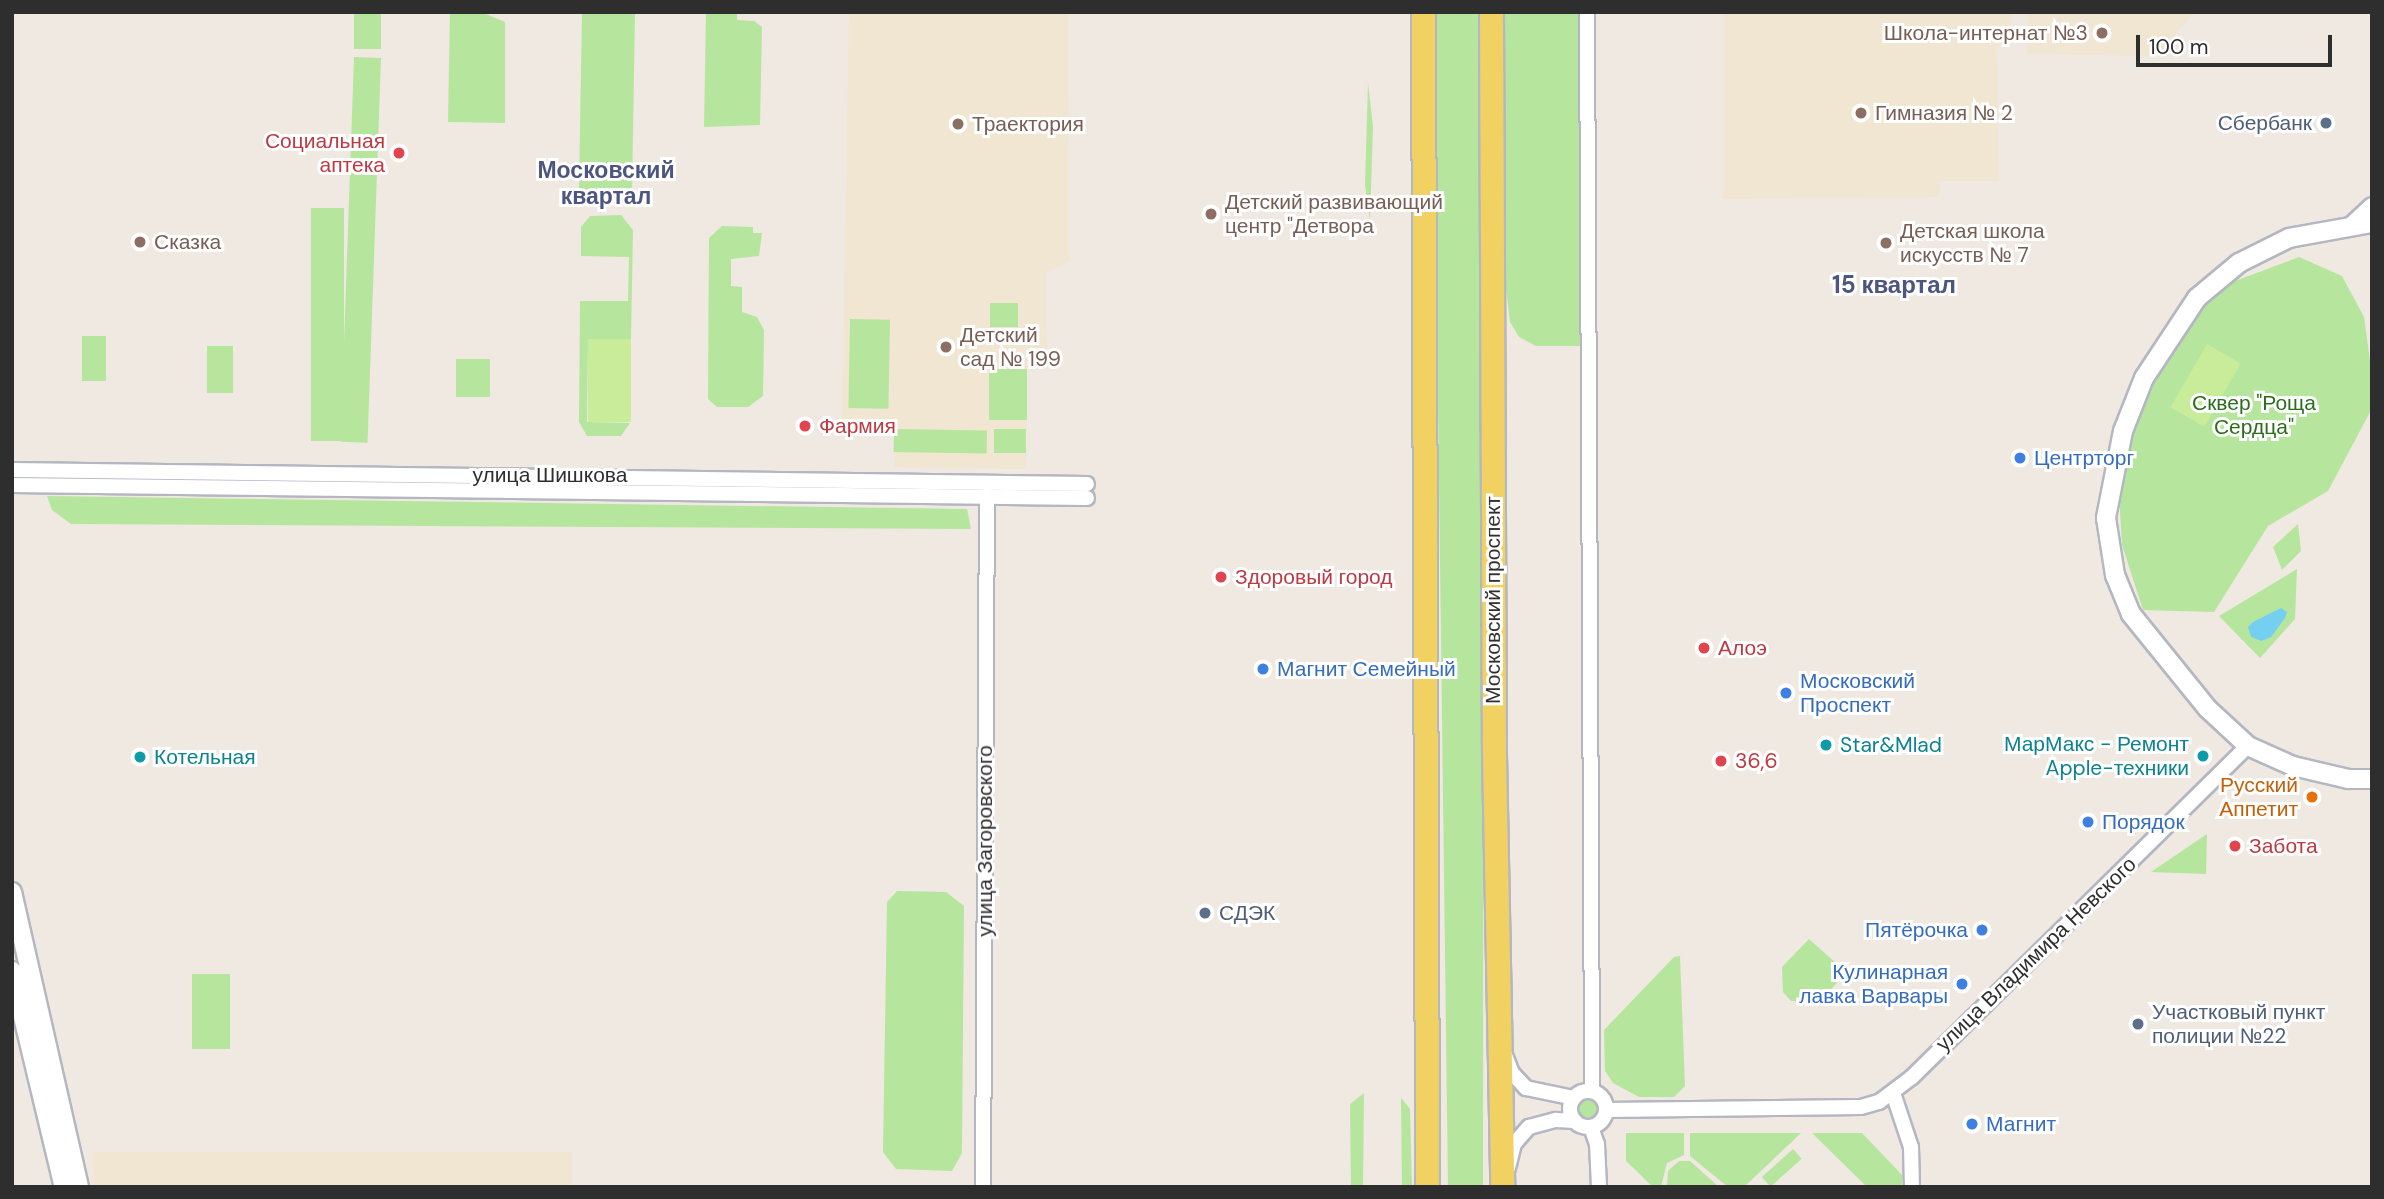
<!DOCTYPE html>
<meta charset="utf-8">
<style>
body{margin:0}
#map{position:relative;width:2384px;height:1199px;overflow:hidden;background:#efe9e1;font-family:"DM Sans",sans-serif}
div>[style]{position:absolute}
.education>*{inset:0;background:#f0e6d1;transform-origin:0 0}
.green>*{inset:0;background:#b6e59e;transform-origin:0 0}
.round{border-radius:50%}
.pitch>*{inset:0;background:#c9ec9a;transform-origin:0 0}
.water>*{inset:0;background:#75cff0}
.roads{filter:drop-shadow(2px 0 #b4b7c1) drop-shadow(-2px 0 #b4b7c1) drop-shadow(0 2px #b4b7c1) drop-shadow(0 -2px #b4b7c1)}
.minor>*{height:14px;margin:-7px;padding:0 7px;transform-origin:7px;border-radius:7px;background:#fff}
.minor>.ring{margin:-7px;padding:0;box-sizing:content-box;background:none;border:14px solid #fff;border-radius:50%}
.tertiary>*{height:18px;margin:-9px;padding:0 9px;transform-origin:9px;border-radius:9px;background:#fff}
.primary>*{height:23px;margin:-11.5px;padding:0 11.5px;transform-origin:11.5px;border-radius:11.5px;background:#f2d163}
.dots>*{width:19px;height:19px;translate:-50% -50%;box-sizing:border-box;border:4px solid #fff;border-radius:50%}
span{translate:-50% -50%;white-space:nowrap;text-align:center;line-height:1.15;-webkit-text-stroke:6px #fff;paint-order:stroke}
.education-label{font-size:21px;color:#785e54}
.right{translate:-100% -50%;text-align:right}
.left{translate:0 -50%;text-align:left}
.service-label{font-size:21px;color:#4e5e75}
.health-label{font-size:21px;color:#be3a42}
.park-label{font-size:21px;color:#2c6e1b}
.shop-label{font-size:21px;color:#366cbe}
.street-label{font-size:21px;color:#2e2e2e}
.culture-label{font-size:21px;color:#0d838f}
.food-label{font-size:21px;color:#c56008}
.neighbourhood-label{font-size:23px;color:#4d5680;font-weight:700}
.quarter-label{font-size:24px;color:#4d5680;font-weight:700}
.frame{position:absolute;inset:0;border:14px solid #2e2e2e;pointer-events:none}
.scale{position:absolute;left:2136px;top:35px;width:196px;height:32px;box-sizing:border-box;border:4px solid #2e2e2e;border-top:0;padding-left:9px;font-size:21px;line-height:24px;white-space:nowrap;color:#2e2e2e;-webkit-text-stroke:5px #fff;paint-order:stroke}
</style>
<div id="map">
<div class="education">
<i style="clip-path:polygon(849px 12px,1068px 12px,1069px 261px,1046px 273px,1047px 357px,1027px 357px,1026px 469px,894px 467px,894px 427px,842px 423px)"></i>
<i style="clip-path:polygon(1723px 12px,2011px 12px,2012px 44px,1997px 46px,1999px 181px,1940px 181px,1939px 197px,1723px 199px)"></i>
<i style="clip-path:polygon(2027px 12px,2195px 12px,2156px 56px,2027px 54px)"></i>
<i style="left:93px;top:1152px;width:479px;height:36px"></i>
</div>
<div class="green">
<i style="left:354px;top:12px;width:27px;height:37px"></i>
<i style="clip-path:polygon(450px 12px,481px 12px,505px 22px,505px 123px,448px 122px)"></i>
<i style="clip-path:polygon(582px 12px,635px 12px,632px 192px,622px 201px,594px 202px,583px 197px,579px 189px)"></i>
<i style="clip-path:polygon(706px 12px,737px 12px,737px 20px,754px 21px,762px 27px,760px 125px,704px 127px)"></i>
<i style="clip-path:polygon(1433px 12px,1484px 12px,1483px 1187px,1448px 1187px)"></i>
<i style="clip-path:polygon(1491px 12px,1587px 12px,1587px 346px,1536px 346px,1519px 337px,1510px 322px,1500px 237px)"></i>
<i style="left:354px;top:57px;width:27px;height:385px;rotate:2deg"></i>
<i style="clip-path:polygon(1368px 83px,1373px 127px,1370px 221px,1365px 185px)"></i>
<i style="left:311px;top:208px;width:33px;height:233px"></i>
<i style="clip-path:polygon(621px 215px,633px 230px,631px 339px,588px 339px,587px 422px,630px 423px,621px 436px,587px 436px,579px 422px,580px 301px,628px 301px,629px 257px,581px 256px,581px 227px,590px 216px)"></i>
<i style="clip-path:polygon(722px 226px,753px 227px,753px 233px,762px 233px,759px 256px,731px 259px,731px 286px,742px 287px,742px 312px,757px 317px,764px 330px,763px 396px,748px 407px,717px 407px,708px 399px,709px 238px)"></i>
<i style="clip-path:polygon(2299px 257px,2342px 276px,2364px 317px,2372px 375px,2370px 412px,2328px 491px,2268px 526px,2214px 612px,2143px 610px,2122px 545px,2119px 495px,2124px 461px,2147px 396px,2175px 346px,2211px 299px,2235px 281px)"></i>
<i style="left:990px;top:303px;width:28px;height:24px"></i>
<i style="left:850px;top:319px;width:40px;height:89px;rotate:1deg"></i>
<i style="left:82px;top:336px;width:24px;height:45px"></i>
<i style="left:207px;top:346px;width:26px;height:47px"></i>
<i style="left:456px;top:359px;width:34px;height:38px"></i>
<i style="left:989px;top:369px;width:38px;height:51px"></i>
<i style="left:894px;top:429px;width:93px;height:23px;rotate:1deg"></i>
<i style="left:994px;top:429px;width:32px;height:24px"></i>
<i style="clip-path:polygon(47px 496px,967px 509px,971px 529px,71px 524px,52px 510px)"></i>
<i style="clip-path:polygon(2298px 524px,2301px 551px,2282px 570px,2273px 547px)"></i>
<i style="clip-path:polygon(2297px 569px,2295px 619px,2260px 658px,2219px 616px)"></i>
<i style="clip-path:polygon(2207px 834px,2206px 874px,2151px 872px)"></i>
<i style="clip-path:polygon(897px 891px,946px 892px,964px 906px,962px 1153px,952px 1171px,896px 1169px,883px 1152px,887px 902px)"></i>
<i style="clip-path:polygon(1809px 939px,1846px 972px,1820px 1002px,1791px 1001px,1783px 992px,1782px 967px)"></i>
<i style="clip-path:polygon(1680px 956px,1685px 1086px,1674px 1097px,1639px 1097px,1613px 1083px,1605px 1071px,1604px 1030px,1674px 957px)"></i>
<i style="left:192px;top:974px;width:38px;height:75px"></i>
<i style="clip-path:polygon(1364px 1093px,1363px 1187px,1351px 1187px,1350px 1104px)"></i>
<i class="round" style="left:1576px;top:1096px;width:26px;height:26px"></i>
<i style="clip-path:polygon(1401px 1098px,1410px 1109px,1412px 1187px,1402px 1187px)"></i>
<i style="clip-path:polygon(1626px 1133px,1684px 1133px,1684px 1155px,1667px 1163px,1661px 1187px,1653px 1187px,1626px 1161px)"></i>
<i style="clip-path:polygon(1690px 1133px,1801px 1133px,1744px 1187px,1728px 1187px,1690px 1156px)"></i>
<i style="clip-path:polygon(1812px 1133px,1862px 1133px,1902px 1175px,1902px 1187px,1867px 1187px)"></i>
<i style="left:1793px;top:1149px;width:13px;height:42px;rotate:48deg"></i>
<i style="clip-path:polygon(1679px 1161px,1690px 1161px,1719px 1187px,1667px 1187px,1668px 1171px)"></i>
</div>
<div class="pitch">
<i style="left:588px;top:339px;width:43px;height:83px"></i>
<i style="left:2207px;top:344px;width:39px;height:73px;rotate:30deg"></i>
</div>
<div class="water">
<i style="clip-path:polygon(2281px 608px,2287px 612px,2285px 618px,2271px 637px,2261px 641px,2251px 637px,2248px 627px,2253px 622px)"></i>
</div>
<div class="roads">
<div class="minor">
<i style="left:1587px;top:12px;width:1079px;rotate:89.73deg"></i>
<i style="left:12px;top:470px;width:1075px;rotate:0.75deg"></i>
<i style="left:12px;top:485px;width:1075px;rotate:0.69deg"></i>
<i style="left:1505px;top:1055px;width:19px;rotate:69deg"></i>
<i style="left:1512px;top:1073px;width:21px;rotate:47deg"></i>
<i style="left:1526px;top:1088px;width:49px;rotate:11.8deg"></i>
<i class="ring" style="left:1570px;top:1091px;width:22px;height:22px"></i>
<i style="left:1893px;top:1093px;width:57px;rotate:71.6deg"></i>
<i style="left:1911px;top:1147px;width:40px;rotate:88.6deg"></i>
<i style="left:1607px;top:1110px;width:254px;rotate:-0.7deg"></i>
<i style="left:1861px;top:1107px;width:19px;rotate:-16deg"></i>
<i style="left:1879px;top:1102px;width:41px;rotate:-37.1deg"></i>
<i style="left:1912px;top:1077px;width:472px;rotate:-44.6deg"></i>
<i style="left:1591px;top:1127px;width:18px;rotate:71deg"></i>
<i style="left:1597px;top:1144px;width:43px;rotate:87.3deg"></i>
<i style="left:1508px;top:1168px;width:25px;rotate:-76deg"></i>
<i style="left:1514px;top:1144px;width:23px;rotate:-49deg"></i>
<i style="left:1529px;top:1127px;width:28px;rotate:-15deg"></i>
<i style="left:1556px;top:1120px;width:19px;rotate:3deg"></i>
<i style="left:983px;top:1187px;width:692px;rotate:-89.67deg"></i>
</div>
<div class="tertiary">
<i style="left:2372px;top:223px;width:84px;rotate:169.8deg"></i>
<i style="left:2289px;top:238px;width:56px;rotate:153.4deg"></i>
<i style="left:2239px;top:263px;width:55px;rotate:140.2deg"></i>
<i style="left:2197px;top:298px;width:96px;rotate:123.5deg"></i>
<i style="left:2144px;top:378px;width:57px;rotate:111.6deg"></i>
<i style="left:2123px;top:431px;width:89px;rotate:101.1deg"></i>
<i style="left:2106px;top:518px;width:58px;rotate:81deg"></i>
<i style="left:2115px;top:575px;width:42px;rotate:67.7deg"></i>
<i style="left:2131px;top:614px;width:122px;rotate:51deg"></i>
<i style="left:2208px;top:709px;width:54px;rotate:42.8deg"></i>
<i style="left:2248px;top:746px;width:49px;rotate:24deg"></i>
<i style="left:2293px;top:766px;width:57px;rotate:13.3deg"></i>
<i style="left:2348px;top:779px;width:24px"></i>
<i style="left:2353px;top:225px;width:26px;rotate:-43deg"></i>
<i style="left:12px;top:892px;width:303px;rotate:77.2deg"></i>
<i style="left:12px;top:971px;width:222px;rotate:76.5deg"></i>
</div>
<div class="primary">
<i style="left:1423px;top:12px;width:1175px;rotate:89.8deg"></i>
<i style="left:1491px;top:12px;width:742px;rotate:89.77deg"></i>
<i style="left:1494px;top:754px;width:433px;rotate:88.9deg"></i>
</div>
</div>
<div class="dots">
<i style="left:2102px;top:33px;background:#8d6e63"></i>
<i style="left:1861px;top:113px;background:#8d6e63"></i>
<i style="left:2326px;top:123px;background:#5c6f8a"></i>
<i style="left:958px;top:124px;background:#8d6e63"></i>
<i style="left:399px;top:153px;background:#e0444e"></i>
<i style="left:1211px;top:214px;background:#8d6e63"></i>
<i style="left:140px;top:242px;background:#8d6e63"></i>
<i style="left:1886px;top:243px;background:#8d6e63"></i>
<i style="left:946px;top:347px;background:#8d6e63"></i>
<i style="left:805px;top:426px;background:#e0444e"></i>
<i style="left:2020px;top:458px;background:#3f7fe0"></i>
<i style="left:1221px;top:577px;background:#e0444e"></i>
<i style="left:1704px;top:648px;background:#e0444e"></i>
<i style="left:1263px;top:669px;background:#3f7fe0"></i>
<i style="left:1786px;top:693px;background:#3f7fe0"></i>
<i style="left:1826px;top:745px;background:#0f9aa8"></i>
<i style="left:2203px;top:756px;background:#0f9aa8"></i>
<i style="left:140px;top:757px;background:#0f9aa8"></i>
<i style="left:1721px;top:761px;background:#e0444e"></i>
<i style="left:2312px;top:797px;background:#e8710a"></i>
<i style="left:2088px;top:822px;background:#3f7fe0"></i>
<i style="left:2235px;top:846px;background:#e0444e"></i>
<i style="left:1205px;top:913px;background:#5c6f8a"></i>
<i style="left:1982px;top:930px;background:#3f7fe0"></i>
<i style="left:1962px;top:984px;background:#3f7fe0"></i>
<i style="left:2138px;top:1024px;background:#5c6f8a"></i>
<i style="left:1972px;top:1124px;background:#3f7fe0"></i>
</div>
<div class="education-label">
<span class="right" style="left:2088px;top:33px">Школа-интернат №3</span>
<span class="left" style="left:1875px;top:113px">Гимназия № 2</span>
<span class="left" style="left:972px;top:124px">Траектория</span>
<span class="left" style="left:1225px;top:214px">Детский развивающий<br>центр "Детвора</span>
<span class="left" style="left:1900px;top:243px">Детская школа<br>искусств № 7</span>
<span class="left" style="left:154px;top:242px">Сказка</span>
<span class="left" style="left:960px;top:347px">Детский<br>сад № 199</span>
</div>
<div class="service-label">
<span class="right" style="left:2312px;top:123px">Сбербанк</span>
<span class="left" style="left:1219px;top:913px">СДЭК</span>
<span class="left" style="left:2152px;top:1024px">Участковый пункт<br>полиции №22</span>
</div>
<div class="health-label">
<span class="right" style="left:385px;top:153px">Социальная<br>аптека</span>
<span class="left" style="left:819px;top:426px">Фармия</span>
<span class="left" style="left:1235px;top:577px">Здоровый город</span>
<span class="left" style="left:1718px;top:648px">Алоэ</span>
<span class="left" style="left:1735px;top:761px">36,6</span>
<span class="left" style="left:2249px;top:846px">Забота</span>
</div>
<div class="park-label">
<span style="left:2254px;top:415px">Сквер "Роща<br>Сердца"</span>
</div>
<div class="shop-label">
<span class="left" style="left:2034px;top:458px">Центрторг</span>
<span class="left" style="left:1277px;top:669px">Магнит Семейный</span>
<span class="left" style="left:1800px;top:693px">Московский<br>Проспект</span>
<span class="left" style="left:2102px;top:822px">Порядок</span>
<span class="right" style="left:1968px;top:930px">Пятёрочка</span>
<span class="right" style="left:1948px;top:984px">Кулинарная<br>лавка Варвары</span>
<span class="left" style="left:1986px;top:1124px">Магнит</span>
</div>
<div class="street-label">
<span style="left:550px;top:475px">улица Шишкова</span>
<span style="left:1493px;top:600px;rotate:-90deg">Московский проспект</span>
<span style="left:985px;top:841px;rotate:-90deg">улица Загоровского</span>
<span style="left:2036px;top:954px;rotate:-44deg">улица Владимира Невского</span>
</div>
<div class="culture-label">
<span class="right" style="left:2189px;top:756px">МарМакс - Ремонт<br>Apple-техники</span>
<span class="left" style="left:1840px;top:745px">Star&amp;Mlad</span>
<span class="left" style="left:154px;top:757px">Котельная</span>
</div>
<div class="food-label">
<span class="right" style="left:2298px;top:797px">Русский<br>Аппетит</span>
</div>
<div class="neighbourhood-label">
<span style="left:606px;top:183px">Московский<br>квартал</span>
</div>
<div class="quarter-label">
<span style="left:1894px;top:285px">15 квартал</span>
</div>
<div class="frame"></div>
<div class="scale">100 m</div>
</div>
